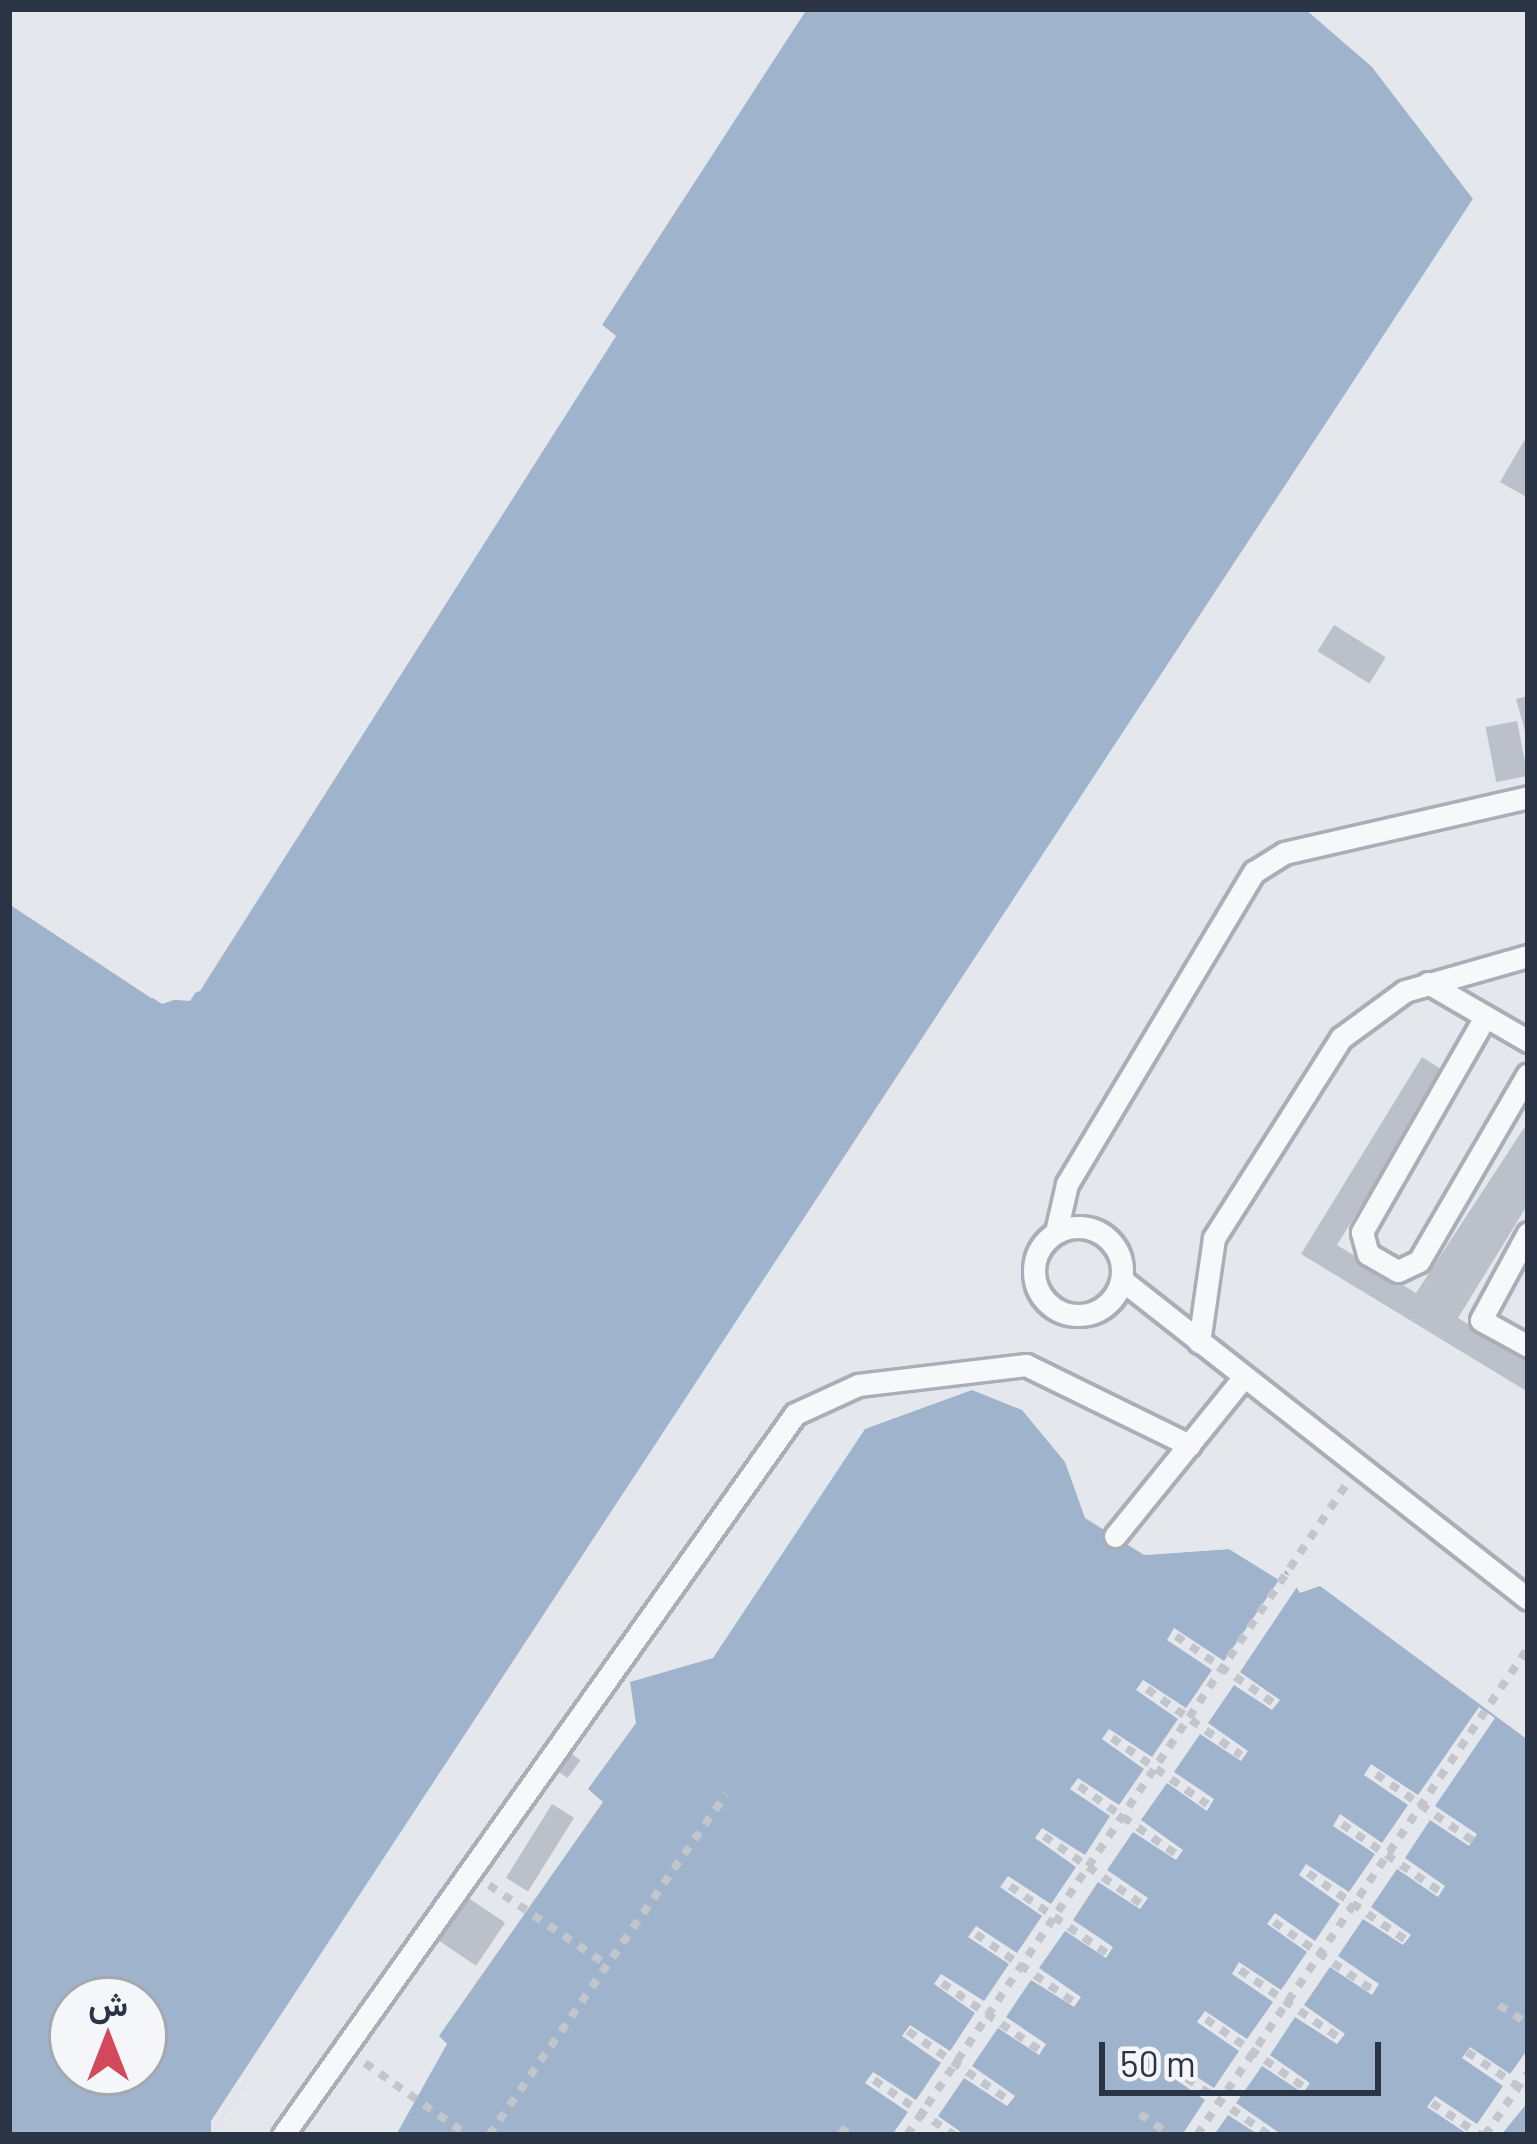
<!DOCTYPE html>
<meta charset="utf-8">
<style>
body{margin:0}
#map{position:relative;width:1537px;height:2144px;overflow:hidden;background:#e4e7ec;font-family:Barlow,Vazirmatn,sans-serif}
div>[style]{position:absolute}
.water>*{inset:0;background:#9fb4cc}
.pier>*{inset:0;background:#e4e7ec}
.building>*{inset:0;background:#bbc0ca;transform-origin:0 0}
.path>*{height:8px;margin-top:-4px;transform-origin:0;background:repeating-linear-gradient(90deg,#c2c5cb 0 9px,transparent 0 18px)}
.roads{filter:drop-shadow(3px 0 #a9aeb7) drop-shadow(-3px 0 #a9aeb7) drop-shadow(0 3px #a9aeb7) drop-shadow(0 -3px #a9aeb7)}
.lane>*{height:21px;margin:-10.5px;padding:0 10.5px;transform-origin:10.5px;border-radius:10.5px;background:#f7f8fa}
.lane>.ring{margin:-10.5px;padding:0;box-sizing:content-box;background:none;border:21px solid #f7f8fa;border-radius:50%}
span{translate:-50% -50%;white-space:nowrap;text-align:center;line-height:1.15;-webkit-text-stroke:10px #f4f6f9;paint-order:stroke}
.frame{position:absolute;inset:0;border:12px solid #2b3445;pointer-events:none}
.north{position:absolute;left:48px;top:1976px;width:120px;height:120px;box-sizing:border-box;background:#f4f6f9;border:3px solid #a4a8b1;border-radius:50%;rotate:0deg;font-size:33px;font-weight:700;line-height:48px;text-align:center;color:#2b3445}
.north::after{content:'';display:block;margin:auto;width:42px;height:54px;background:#d1495b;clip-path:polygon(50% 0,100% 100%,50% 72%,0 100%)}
.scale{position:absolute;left:1099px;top:2042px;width:282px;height:54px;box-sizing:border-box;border:6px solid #2b3445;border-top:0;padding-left:15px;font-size:36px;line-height:42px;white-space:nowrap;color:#2b3445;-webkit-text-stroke:9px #f4f6f9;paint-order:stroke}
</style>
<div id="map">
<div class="water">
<i style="clip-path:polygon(evenodd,807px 9px,1305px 9px,1372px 67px,1473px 199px,211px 2135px,9px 2135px,9px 904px,151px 998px,190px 1001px,616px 336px,602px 325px,807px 9px,72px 2000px,144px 2000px,144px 2072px,72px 2072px,72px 2000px)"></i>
<i style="clip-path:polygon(972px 1390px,1022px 1410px,1065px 1462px,1085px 1518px,1144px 1555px,1229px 1549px,1279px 1579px,1286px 1570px,1300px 1593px,1320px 1586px,1528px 1740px,1528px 2135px,396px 2135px,447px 2044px,439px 2036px,603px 1802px,588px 1789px,636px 1723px,630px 1682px,713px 1658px,865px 1429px)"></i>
</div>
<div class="pier">
<i style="clip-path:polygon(1473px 199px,1476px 206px,211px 2135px,211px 2121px)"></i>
<i style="clip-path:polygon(602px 325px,616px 336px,200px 991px,162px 1004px,9px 904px,164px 998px,196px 987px,608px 337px)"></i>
<i style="clip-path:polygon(1211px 1540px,1301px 1581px,1240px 1672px,1280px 1700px,1272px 1710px,1234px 1685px,1208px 1723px,1248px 1751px,1241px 1761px,1200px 1734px,1174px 1772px,1214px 1799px,1207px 1811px,1167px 1783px,1141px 1820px,1183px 1850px,1176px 1860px,1133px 1832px,1107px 1870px,1148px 1898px,1140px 1909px,1098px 1882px,1073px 1920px,1113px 1947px,1106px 1958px,1065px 1931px,1039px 1968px,1081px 1997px,1074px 2007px,1031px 1980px,1006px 2017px,1046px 2044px,1039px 2055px,998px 2028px,972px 2066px,1015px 2096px,1007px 2106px,964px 2078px,938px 2116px,965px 2135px,892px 2135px,908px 2112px,865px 2083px,873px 2072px,916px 2100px,941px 2063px,902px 2036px,910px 2025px,950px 2051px,975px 2013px,934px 1984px,941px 1974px,984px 2001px,1009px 1964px,968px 1937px,976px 1926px,1017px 1953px,1042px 1916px,1000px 1887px,1008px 1876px,1051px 1904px,1076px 1867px,1035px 1838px,1042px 1828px,1085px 1855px,1110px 1816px,1070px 1789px,1078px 1778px,1119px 1805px,1144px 1769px,1102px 1739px,1109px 1729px,1152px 1757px,1178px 1719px,1136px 1690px,1143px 1680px,1186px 1708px,1212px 1670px,1167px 1640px,1174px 1628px,1224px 1661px,1279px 1580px,1229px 1549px,1144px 1555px,1165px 1541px)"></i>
<i style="clip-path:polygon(1479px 1707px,1495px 1718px,1435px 1806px,1477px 1834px,1469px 1846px,1430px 1820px,1405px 1858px,1445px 1886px,1438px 1897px,1397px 1869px,1371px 1907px,1411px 1935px,1403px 1945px,1363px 1919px,1338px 1956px,1379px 1984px,1372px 1995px,1330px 1967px,1304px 2005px,1345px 2034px,1337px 2044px,1295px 2017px,1270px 2055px,1310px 2083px,1303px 2093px,1262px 2066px,1236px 2103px,1278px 2132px,1259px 2135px,1228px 2115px,1214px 2135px,1182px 2135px,1205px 2100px,1165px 2072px,1172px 2061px,1214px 2088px,1239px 2051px,1197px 2022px,1205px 2011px,1247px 2039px,1273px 2002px,1232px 1974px,1239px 1962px,1281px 1990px,1307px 1952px,1267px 1924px,1275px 1913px,1315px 1941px,1340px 1904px,1299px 1875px,1306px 1864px,1349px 1892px,1375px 1854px,1333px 1826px,1340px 1814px,1382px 1843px,1408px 1805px,1364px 1775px,1371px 1764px,1418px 1795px)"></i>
<i style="clip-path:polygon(1470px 2047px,1510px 2074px,1528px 2049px,1528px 2102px,1501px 2135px,1469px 2135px,1427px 2107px,1435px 2096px,1477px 2124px,1503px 2086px,1462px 2058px)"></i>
</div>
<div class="building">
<i style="clip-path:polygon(1528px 434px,1528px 498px,1500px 482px)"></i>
<i style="left:1334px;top:625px;width:61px;height:31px;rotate:32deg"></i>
<i style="clip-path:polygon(1528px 696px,1528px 738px,1527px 738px,1516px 699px)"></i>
<i style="left:1517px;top:721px;width:56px;height:32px;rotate:79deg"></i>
<i style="clip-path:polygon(1422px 1057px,1444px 1071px,1337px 1245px,1416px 1293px,1528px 1122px,1528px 1204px,1458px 1318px,1528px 1360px,1528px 1392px,1301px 1254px)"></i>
<i style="left:565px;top:1749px;width:19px;height:22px;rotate:36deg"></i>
<i style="left:552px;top:1804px;width:26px;height:87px;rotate:32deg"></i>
<i style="left:467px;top:1897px;width:46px;height:52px;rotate:34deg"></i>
</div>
<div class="path">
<i style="left:1176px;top:1636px;width:120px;rotate:34.5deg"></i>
<i style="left:1147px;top:1689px;width:115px;rotate:35.1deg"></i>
<i style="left:1112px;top:1738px;width:116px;rotate:34.8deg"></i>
<i style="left:1376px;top:1774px;width:118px;rotate:34.6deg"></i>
<i style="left:1079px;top:1786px;width:120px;rotate:35.1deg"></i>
<i style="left:1342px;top:1824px;width:118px;rotate:34.6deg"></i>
<i style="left:1044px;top:1836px;width:121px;rotate:34.9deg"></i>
<i style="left:1308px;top:1873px;width:119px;rotate:34.4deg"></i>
<i style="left:489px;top:1885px;width:143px;rotate:34.1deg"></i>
<i style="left:1010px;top:1886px;width:119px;rotate:34.8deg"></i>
<i style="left:1274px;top:1922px;width:118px;rotate:34.6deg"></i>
<i style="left:976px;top:1934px;width:119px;rotate:34.8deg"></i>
<i style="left:1240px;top:1970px;width:119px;rotate:34.4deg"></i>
<i style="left:942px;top:1983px;width:120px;rotate:34.5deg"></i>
<i style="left:1499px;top:2005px;width:35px;rotate:33deg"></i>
<i style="left:1206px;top:2019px;width:119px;rotate:34.8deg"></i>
<i style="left:908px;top:2031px;width:120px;rotate:34.5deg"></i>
<i style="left:1467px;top:2052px;width:73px;rotate:33.9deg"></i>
<i style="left:365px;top:2063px;width:125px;rotate:35.2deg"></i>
<i style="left:1172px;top:2068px;width:118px;rotate:34.6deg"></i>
<i style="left:874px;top:2080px;width:97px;rotate:34.5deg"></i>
<i style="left:1432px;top:2103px;width:58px;rotate:33.7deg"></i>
<i style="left:1140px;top:2114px;width:37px;rotate:35deg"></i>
<i style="left:840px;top:2128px;width:12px;rotate:35deg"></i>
<i style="left:489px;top:2135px;width:415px;rotate:-55.2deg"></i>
<i style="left:907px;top:2135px;width:784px;rotate:-55.97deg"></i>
<i style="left:1197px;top:2135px;width:589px;rotate:-55.8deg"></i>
<i style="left:1485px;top:2135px;width:75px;rotate:-55.3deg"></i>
</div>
<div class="roads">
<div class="lane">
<i style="left:1428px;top:983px;width:116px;rotate:30.1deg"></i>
<i style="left:1485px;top:1017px;width:248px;rotate:119.8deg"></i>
<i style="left:1362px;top:1232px;width:23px;rotate:75deg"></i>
<i style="left:1368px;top:1254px;width:34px;rotate:30deg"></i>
<i style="left:1398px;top:1271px;width:23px;rotate:-25deg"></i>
<i style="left:1419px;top:1261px;width:216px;rotate:-59.8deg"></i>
<i class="ring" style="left:1034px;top:1227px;width:67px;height:67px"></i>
<i style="left:1056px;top:1232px;width:49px;rotate:-77.1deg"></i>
<i style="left:1067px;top:1184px;width:364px;rotate:-59.1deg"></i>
<i style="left:1254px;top:872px;width:36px;rotate:-32deg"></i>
<i style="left:1284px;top:853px;width:250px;rotate:-12.9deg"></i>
<i style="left:1528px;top:1233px;width:99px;rotate:118.4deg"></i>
<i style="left:1481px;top:1320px;width:54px;rotate:29deg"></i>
<i style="left:1122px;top:1280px;width:516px;rotate:38.16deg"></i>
<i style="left:1199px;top:1342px;width:105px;rotate:-81.8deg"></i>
<i style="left:1214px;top:1238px;width:237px;rotate:-57.6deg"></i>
<i style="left:1341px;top:1038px;width:79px;rotate:-36.3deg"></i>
<i style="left:1405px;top:991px;width:128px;rotate:-15.9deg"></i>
<i style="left:1115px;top:1536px;width:203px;rotate:-51deg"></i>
<i style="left:283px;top:2135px;width:884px;rotate:-54.62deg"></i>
<i style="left:795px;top:1414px;width:69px;rotate:-24.7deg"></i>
<i style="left:858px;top:1385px;width:169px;rotate:-6.8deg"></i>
<i style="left:1026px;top:1365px;width:182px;rotate:26.1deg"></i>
</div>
</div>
<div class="frame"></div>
<div class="north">ش</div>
<div class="scale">50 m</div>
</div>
